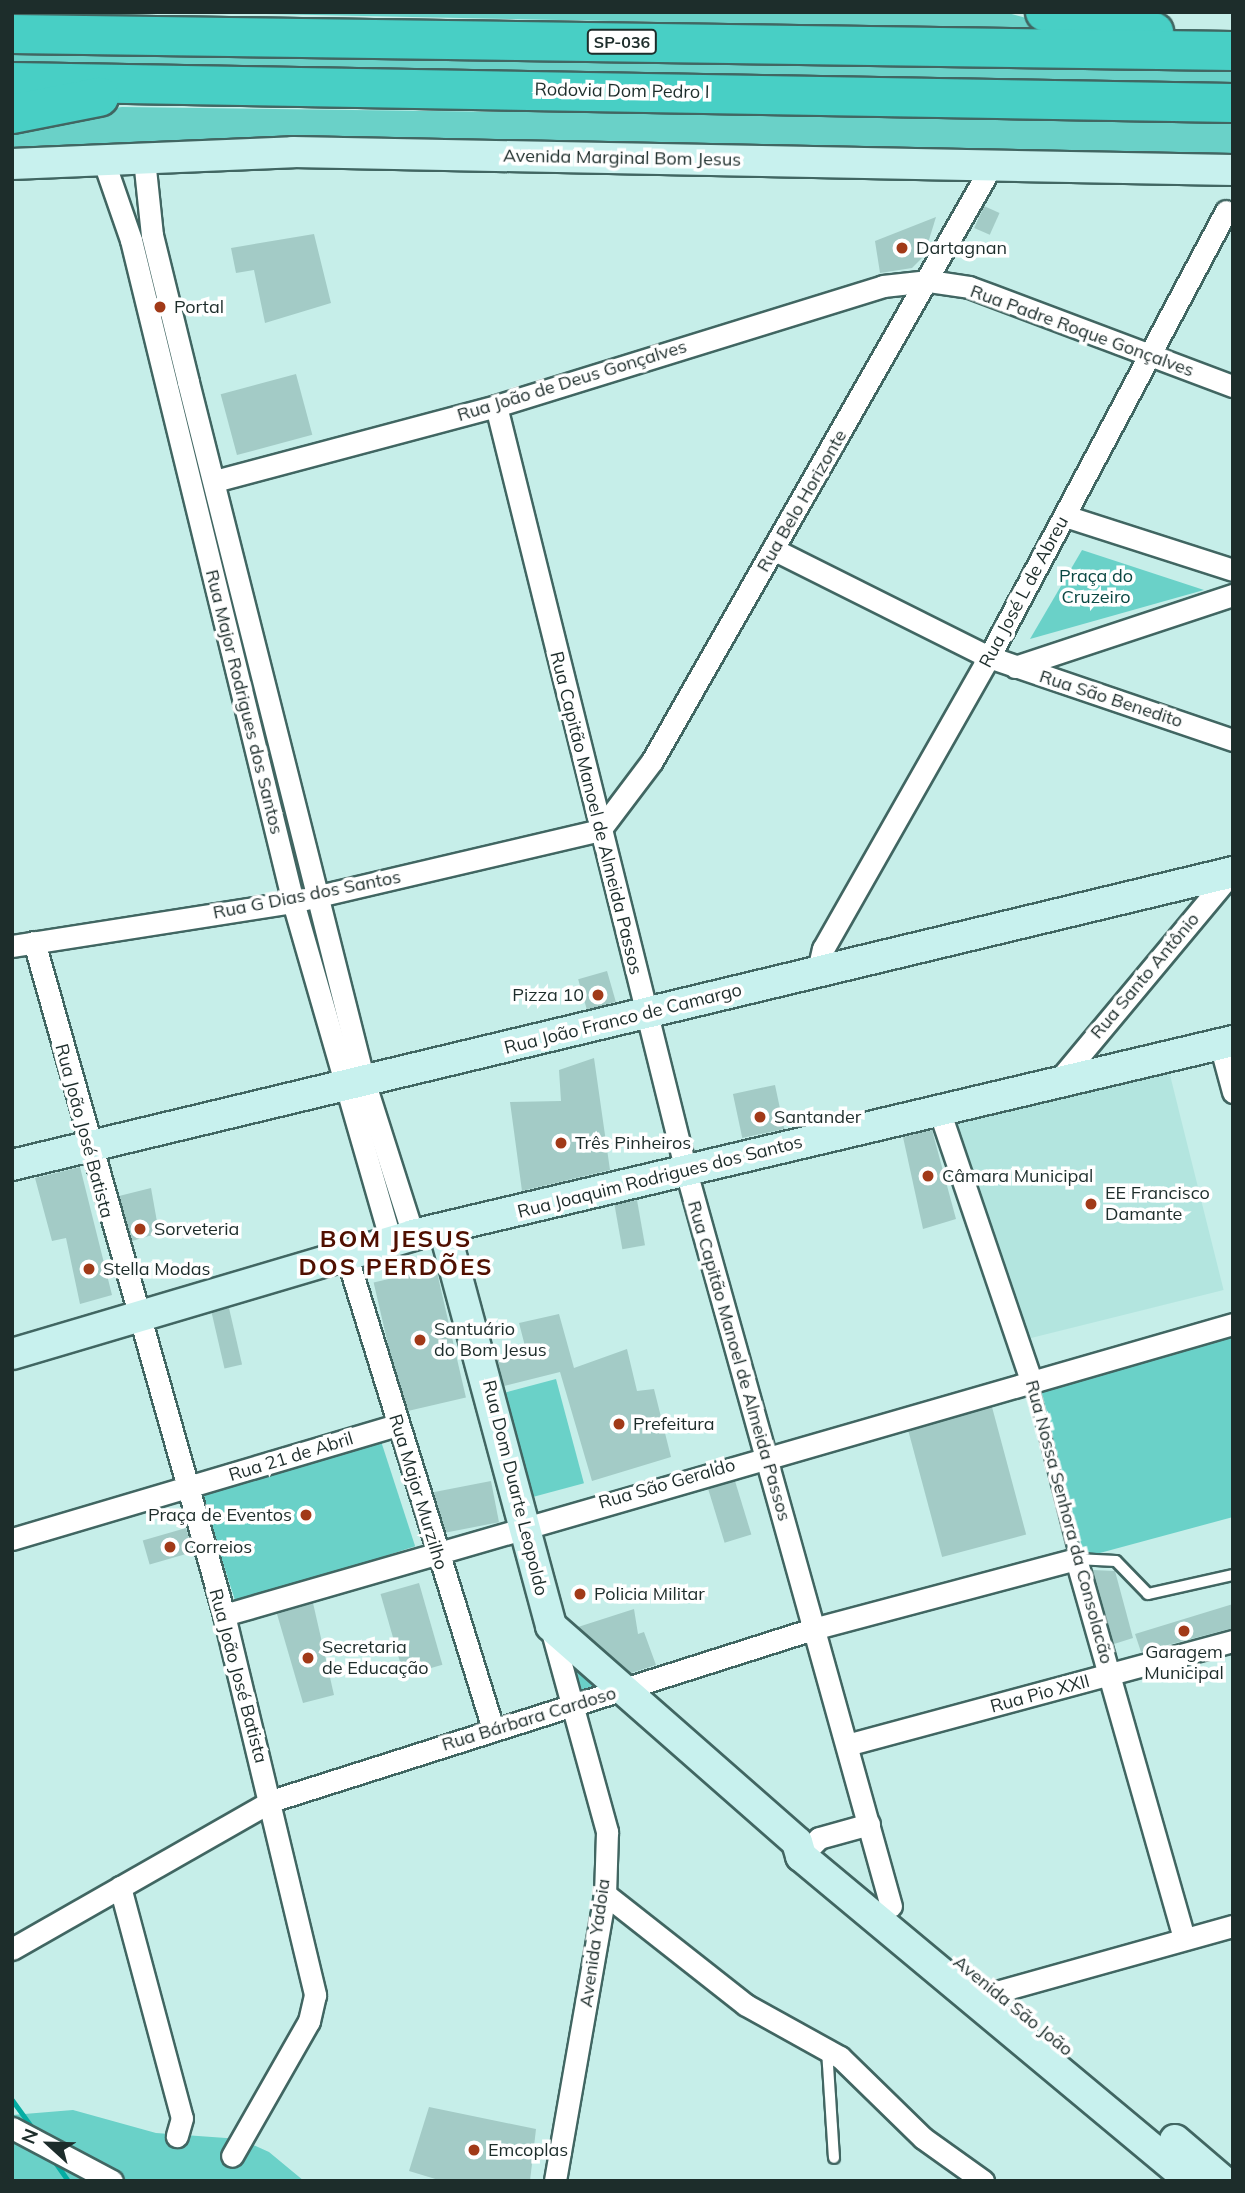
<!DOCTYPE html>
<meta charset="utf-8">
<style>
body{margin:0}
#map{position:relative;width:1245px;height:2193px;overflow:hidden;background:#c6eee9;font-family:Mulish,sans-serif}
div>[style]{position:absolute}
.built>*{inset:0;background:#b3e5df;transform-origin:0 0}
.green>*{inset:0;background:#6ad1c8;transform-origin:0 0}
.stream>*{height:5px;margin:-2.5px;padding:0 2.5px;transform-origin:2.5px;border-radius:2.5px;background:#05ada3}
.building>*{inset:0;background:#a3cbc6;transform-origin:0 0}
.roads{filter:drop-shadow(2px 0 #416662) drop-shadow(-2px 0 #416662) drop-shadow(0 2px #416662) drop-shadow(0 -2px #416662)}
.lane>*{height:10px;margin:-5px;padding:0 5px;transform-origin:5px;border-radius:5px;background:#fff}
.street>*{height:21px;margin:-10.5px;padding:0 10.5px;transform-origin:10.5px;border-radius:10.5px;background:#fff}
.secondary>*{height:30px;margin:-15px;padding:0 15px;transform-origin:15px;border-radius:15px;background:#c8f1ee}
.highway>*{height:38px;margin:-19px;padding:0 19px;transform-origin:19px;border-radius:19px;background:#48cfc5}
.dots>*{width:19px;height:19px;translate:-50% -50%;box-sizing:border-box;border:4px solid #fff;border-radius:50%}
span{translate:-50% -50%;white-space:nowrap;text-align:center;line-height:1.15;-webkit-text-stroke:7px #fff;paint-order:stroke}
.shield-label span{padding:2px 5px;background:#fff;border:2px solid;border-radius:5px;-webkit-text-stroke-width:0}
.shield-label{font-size:16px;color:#1d2d2b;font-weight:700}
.street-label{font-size:18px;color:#1d2d2b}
.poi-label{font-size:18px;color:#1d2d2b}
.left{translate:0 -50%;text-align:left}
.right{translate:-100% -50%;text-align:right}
.park-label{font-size:18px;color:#094742}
.district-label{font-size:24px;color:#500f00;font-weight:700;letter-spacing:2px}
.frame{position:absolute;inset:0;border:14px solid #1d2d2b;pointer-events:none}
.north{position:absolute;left:14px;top:2109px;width:70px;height:70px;-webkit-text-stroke:5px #fff;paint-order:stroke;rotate:292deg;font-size:19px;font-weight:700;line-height:28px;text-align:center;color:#1d2d2b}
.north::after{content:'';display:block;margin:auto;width:24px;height:32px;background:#1d2d2b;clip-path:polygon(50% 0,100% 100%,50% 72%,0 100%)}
</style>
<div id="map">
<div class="built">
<i style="left:1167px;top:1063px;width:234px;height:221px;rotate:76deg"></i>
</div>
<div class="green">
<i style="clip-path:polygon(169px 12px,1004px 12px,1072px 30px,711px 23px)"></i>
<i style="left:12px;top:45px;width:1221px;height:25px;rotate:1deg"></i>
<i style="clip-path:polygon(122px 107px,1233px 121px,1233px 156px,12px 152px,12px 121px)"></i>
<i style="clip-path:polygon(1082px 550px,1204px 590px,1030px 639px)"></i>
<i style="clip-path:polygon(1233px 1334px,1233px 1517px,1085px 1557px,1037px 1383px)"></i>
<i style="left:556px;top:1379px;width:108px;height:53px;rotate:75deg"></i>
<i style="left:379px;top:1435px;width:117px;height:188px;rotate:72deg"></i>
<i style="clip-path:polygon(571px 1658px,605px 1685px,583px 1693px)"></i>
<i style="clip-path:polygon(73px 2110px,156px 2133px,240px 2139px,269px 2152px,304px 2181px,12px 2181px,12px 2115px)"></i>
</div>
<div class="stream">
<i style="left:12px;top:2100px;width:36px;rotate:54deg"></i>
<i style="left:52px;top:2158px;width:28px;rotate:55deg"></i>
</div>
<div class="building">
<i style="left:984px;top:206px;width:17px;height:24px;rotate:24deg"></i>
<i style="clip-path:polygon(936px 217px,924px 256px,912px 268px,880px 273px,875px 241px)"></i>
<i style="clip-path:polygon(314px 234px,331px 303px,265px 323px,254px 270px,236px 273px,231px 248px)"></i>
<i style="left:296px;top:374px;width:63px;height:78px;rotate:75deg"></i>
<i style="left:607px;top:971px;width:32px;height:30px;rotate:74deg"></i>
<i style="clip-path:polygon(594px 1058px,610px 1170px,522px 1191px,510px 1102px,561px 1101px,559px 1070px)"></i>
<i style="left:775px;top:1085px;width:45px;height:43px;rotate:78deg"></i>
<i style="clip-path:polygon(932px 1130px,956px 1219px,923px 1229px,903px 1137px)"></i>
<i style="clip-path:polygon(80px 1167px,112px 1295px,80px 1304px,66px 1238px,52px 1241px,35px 1178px)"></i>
<i style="clip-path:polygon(151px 1188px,159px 1233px,132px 1241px,119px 1196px)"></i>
<i style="left:637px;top:1200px;width:46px;height:23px;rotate:80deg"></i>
<i style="left:436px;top:1268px;width:133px;height:64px;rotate:77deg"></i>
<i style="left:229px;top:1308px;width:58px;height:18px;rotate:77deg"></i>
<i style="clip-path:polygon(559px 1314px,574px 1368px,627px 1349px,637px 1391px,654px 1389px,671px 1457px,592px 1481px,560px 1372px,504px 1386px,497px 1357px,526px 1350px,519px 1323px)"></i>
<i style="left:992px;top:1407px;width:132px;height:87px;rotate:75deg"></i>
<i style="left:491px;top:1481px;width:42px;height:59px;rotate:79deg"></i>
<i style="left:735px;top:1481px;width:56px;height:28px;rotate:73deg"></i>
<i style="left:186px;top:1528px;width:25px;height:45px;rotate:74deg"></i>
<i style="clip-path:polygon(1093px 1570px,1115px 1571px,1133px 1638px,1114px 1644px)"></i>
<i style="left:419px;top:1583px;width:85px;height:40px;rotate:74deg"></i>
<i style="clip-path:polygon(313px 1603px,334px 1695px,303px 1703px,277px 1614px)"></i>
<i style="clip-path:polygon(1233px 1604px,1233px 1628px,1141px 1652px,1135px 1634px)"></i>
<i style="clip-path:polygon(634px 1609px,638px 1634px,644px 1632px,656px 1665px,631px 1673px,578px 1627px)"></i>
<i style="clip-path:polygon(429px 2107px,536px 2129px,530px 2181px,442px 2181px,409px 2171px)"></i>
</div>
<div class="roads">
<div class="lane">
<i style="left:1031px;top:1381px;width:184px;rotate:75.8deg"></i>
<i style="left:1076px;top:1559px;width:40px;rotate:2.9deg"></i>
<i style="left:1116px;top:1561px;width:46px;rotate:45.9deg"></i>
<i style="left:1148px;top:1594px;width:87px;rotate:-12.6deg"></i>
<i style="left:827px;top:2050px;width:108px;rotate:86.3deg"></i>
</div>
<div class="street">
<i style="left:144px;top:159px;width:76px;rotate:84deg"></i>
<i style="left:152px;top:235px;width:151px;rotate:76.2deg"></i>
<i style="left:188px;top:382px;width:721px;rotate:75.87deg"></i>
<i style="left:364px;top:1081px;width:162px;rotate:72.3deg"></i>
<i style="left:104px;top:162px;width:83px;rotate:70.9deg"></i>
<i style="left:131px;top:240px;width:682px;rotate:76.25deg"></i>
<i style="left:293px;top:902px;width:353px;rotate:73.9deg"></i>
<i style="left:496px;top:406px;width:788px;rotate:76.05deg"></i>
<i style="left:686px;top:1171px;width:763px;rotate:74.42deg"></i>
<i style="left:215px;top:481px;width:291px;rotate:-14.9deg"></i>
<i style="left:496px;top:406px;width:405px;rotate:-17.2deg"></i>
<i style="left:883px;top:286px;width:46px;rotate:-6.2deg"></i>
<i style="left:929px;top:281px;width:40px;rotate:8.5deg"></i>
<i style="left:969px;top:287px;width:282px;rotate:20.6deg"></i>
<i style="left:1065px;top:516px;width:176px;rotate:17.8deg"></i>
<i style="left:773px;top:549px;width:241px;rotate:26.6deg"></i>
<i style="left:989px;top:657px;width:258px;rotate:18.8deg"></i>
<i style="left:1015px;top:667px;width:230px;rotate:-18.3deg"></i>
<i style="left:600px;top:830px;width:86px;rotate:-53deg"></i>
<i style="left:652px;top:761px;width:686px;rotate:-60.3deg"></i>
<i style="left:34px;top:942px;width:699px;rotate:74.23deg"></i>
<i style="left:224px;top:1615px;width:391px;rotate:76.5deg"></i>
<i style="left:315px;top:1995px;width:27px;rotate:103deg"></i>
<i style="left:309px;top:2021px;width:155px;rotate:119.7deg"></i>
<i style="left:12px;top:946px;width:284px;rotate:-8.9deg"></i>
<i style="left:293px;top:902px;width:315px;rotate:-13.2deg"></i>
<i style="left:818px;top:970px;width:22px;rotate:-77deg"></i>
<i style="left:823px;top:949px;width:336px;rotate:-60.4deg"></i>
<i style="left:989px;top:657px;width:505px;rotate:-62.01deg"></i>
<i style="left:1220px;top:1044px;width:50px;rotate:74.8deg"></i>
<i style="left:1059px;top:1080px;width:271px;rotate:-50.2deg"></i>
<i style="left:939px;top:1110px;width:283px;rotate:71.2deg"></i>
<i style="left:346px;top:1254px;width:497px;rotate:72.8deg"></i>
<i style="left:12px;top:1539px;width:401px;rotate:-16.5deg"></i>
<i style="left:224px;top:1615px;width:1050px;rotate:-16.09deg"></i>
<i style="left:551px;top:1628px;width:212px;rotate:74.6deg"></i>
<i style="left:607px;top:1832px;width:62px;rotate:91.8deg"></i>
<i style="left:605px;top:1894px;width:291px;rotate:99.9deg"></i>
<i style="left:847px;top:1745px;width:400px;rotate:-15.1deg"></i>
<i style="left:801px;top:1856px;width:25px;rotate:-45deg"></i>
<i style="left:819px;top:1838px;width:52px;rotate:-15.6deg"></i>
<i style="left:120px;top:1887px;width:239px;rotate:75deg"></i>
<i style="left:182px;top:2118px;width:19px;rotate:106deg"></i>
<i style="left:605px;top:1894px;width:179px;rotate:38.2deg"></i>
<i style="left:746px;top:2005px;width:107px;rotate:29deg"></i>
<i style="left:840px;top:2057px;width:116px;rotate:44.3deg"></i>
<i style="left:923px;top:2138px;width:74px;rotate:35.6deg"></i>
<i style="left:12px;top:1949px;width:298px;rotate:-29.7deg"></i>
<i style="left:271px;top:1801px;width:569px;rotate:-17.61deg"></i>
<i style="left:813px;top:1629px;width:272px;rotate:-14.9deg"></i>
<i style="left:1076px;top:1559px;width:395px;rotate:74.1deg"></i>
<i style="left:982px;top:2006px;width:20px;rotate:-45deg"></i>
<i style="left:996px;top:1992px;width:246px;rotate:-15.6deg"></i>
<i style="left:12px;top:2128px;width:113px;rotate:27.9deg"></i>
</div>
<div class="secondary">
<i style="left:12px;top:164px;width:281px;rotate:-2.4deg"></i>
<i style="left:293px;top:152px;width:940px;rotate:1.1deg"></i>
<i style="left:12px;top:1165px;width:1256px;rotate:-13.49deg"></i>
<i style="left:444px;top:1229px;width:411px;rotate:74.9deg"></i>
<i style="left:551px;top:1626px;width:327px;rotate:41.3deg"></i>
<i style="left:797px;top:1842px;width:15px;rotate:74deg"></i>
<i style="left:801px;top:1856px;width:508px;rotate:39.81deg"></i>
<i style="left:12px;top:1354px;width:418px;rotate:-16.5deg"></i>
<i style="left:413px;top:1235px;width:843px;rotate:-13.31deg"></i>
<i style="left:1175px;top:2140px;width:63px;rotate:40.5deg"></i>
</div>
<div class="highway">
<i style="left:1045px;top:12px;width:111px;rotate:10.4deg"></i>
<i style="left:12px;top:34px;width:1221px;rotate:0.8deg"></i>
<i style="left:12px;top:82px;width:1221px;rotate:0.99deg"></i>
<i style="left:12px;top:114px;width:89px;rotate:-11.1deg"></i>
</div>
</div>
<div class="dots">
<i style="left:902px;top:248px;background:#a13a18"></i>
<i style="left:160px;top:307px;background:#a13a18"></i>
<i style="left:598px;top:995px;background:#a13a18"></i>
<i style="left:760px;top:1117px;background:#a13a18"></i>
<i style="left:561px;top:1143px;background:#a13a18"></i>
<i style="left:928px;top:1176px;background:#a13a18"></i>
<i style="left:1091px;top:1204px;background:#a13a18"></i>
<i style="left:140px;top:1229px;background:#a13a18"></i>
<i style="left:89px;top:1269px;background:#a13a18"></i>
<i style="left:420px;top:1340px;background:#a13a18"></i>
<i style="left:619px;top:1424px;background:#a13a18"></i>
<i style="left:306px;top:1515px;background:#a13a18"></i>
<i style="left:170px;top:1547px;background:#a13a18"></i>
<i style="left:580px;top:1594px;background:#a13a18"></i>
<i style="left:1184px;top:1631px;background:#a13a18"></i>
<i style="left:308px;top:1658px;background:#a13a18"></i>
<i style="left:474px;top:2150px;background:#a13a18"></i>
</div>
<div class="shield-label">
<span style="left:622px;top:42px">SP-036</span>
</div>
<div class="street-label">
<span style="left:622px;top:91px;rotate:1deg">Rodovia Dom Pedro I</span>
<span style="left:622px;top:158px;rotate:1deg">Avenida Marginal Bom Jesus</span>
<span style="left:1082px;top:331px;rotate:20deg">Rua Padre Roque Gonçalves</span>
<span style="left:572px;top:381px;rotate:-17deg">Rua João de Deus Gonçalves</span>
<span style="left:802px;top:501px;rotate:-60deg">Rua Belo Horizonte</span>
<span style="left:1024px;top:592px;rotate:-62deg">Rua José L de Abreu</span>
<span style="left:1111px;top:699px;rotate:18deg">Rua São Benedito</span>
<span style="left:244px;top:702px;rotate:76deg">Rua Major Rodrigues dos Santos</span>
<span style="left:596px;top:813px;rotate:76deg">Rua Capitão Manoel de Almeida Passos</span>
<span style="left:307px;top:895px;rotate:-11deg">Rua G Dias dos Santos</span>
<span style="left:1145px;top:976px;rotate:-50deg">Rua Santo Antônio</span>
<span style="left:623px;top:1019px;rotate:-14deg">Rua João Franco de Camargo</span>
<span style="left:84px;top:1131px;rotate:75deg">Rua João José Batista</span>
<span style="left:660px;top:1177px;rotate:-14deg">Rua Joaquim Rodrigues dos Santos</span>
<span style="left:739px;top:1361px;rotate:74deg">Rua Capitão Manoel de Almeida Passos</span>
<span style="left:291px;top:1457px;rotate:-17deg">Rua 21 de Abril</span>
<span style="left:667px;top:1484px;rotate:-16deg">Rua São Geraldo</span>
<span style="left:515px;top:1488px;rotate:76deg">Rua Dom Duarte Leopoldo</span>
<span style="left:418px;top:1492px;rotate:73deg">Rua Major Murzilho</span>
<span style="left:1069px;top:1522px;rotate:75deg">Rua Nossa Senhora da Consolacão</span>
<span style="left:238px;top:1676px;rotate:75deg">Rua João José Batista</span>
<span style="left:1040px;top:1694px;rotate:-15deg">Rua Pio XXII</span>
<span style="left:529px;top:1719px;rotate:-17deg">Rua Bárbara Cardoso</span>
<span style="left:595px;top:1943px;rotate:-82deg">Avenida Yadoia</span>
<span style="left:1013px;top:2006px;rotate:39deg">Avenida São João</span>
</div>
<div class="poi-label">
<span class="left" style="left:916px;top:248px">Dartagnan</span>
<span class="left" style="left:174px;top:307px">Portal</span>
<span class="right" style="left:584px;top:995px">Pizza 10</span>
<span class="left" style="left:774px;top:1117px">Santander</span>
<span class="left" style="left:575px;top:1143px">Três Pinheiros</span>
<span class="left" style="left:942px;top:1176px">Câmara Municipal</span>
<span class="left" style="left:1105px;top:1204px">EE Francisco<br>Damante</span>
<span class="left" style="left:154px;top:1229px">Sorveteria</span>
<span class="left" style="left:103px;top:1269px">Stella Modas</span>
<span class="left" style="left:434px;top:1340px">Santuário<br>do Bom Jesus</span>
<span class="left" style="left:633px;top:1424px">Prefeitura</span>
<span class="right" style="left:292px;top:1515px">Praça de Eventos</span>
<span class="left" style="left:184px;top:1547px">Correios</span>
<span class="left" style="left:594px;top:1594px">Policia Militar</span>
<span class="left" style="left:322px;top:1658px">Secretaria<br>de Educação</span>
<span style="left:1184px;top:1663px">Garagem<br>Municipal</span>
<span class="left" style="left:488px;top:2150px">Emcoplas</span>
</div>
<div class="park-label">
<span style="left:1096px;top:587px">Praça do<br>Cruzeiro</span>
</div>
<div class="district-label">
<span style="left:396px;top:1253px">BOM JESUS<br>DOS PERDÕES</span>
</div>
<div class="frame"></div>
<div class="north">N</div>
</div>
